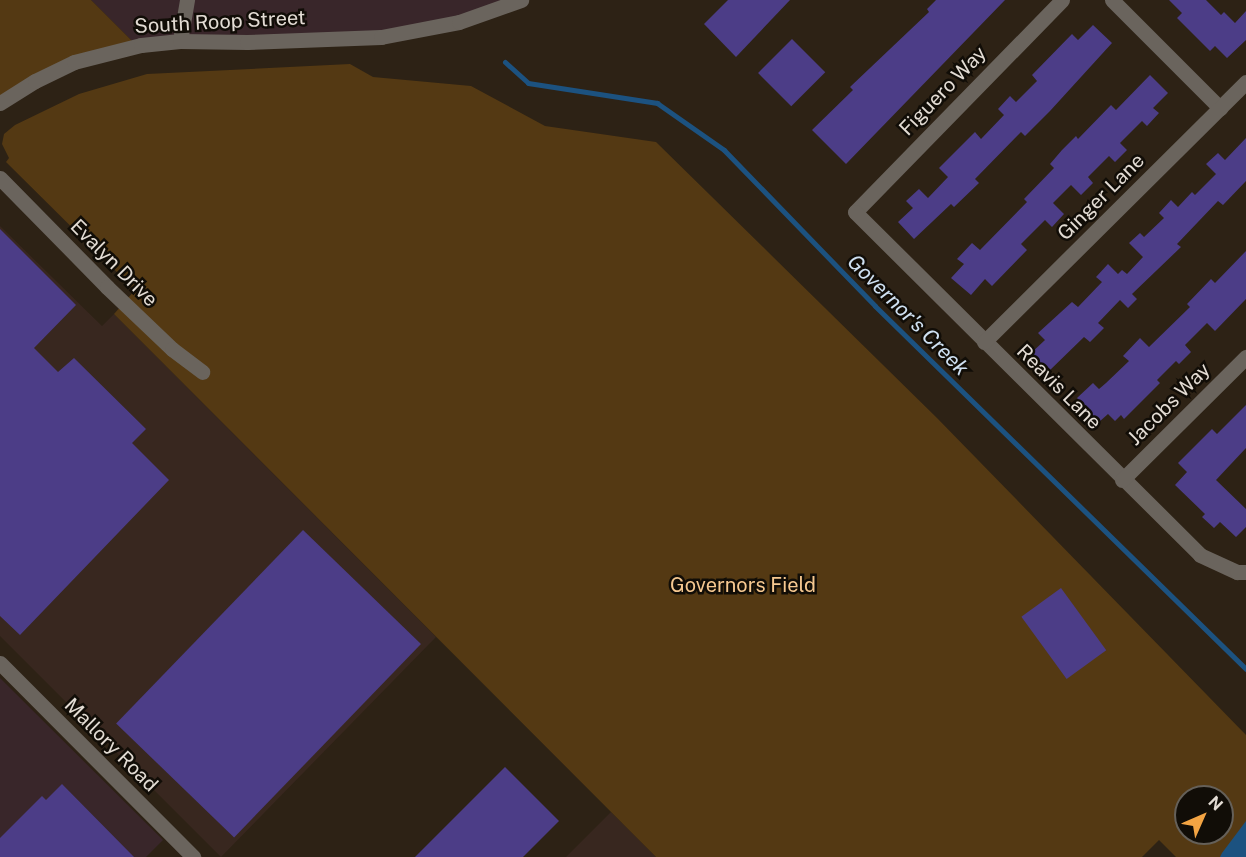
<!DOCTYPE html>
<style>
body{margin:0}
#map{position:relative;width:1246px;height:857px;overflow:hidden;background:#2d2215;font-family:"Public Sans",sans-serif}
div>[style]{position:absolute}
.commercial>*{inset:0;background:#39262a}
.industrial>*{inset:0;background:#38271f}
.green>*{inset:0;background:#543913}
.water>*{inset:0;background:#1c5280}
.stream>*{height:5px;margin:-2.5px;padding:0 2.5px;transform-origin:2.5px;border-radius:2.5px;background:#1c5280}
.building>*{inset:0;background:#4c3d87;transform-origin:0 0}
.minor>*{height:15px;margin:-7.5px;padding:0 7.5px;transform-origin:7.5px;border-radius:7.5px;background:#6a645d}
span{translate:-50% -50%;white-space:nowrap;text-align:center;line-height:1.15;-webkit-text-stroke:5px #110d07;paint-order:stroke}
.street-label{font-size:20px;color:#e3dcd4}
.park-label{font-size:20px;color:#f6c890}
.water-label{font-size:21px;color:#cfe0f1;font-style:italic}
.north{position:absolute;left:1174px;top:785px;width:60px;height:60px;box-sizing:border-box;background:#110d07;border:2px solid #656059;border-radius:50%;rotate:45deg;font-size:16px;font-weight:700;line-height:24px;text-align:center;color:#e3dcd4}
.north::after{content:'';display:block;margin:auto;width:21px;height:27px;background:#f3a443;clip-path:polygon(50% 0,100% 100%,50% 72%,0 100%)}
</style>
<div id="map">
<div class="commercial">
<i style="clip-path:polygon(91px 0,512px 0,471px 19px,365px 36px,137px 46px)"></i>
<i style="clip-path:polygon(0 678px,163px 840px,146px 857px,0 857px)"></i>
</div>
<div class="industrial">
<i style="clip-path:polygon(0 226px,102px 326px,114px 314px,436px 637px,221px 857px,0 636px)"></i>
<i style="clip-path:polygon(611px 812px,656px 857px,566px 857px)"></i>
</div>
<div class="green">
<i style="clip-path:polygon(0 0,91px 0,137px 46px,105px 53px,0 104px)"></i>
<i style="clip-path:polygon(evenodd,350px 64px,373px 77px,471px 86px,545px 126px,656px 142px,937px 418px,1246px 735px,1246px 857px,1176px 857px,1159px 840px,1142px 857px,656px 857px,114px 314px,135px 290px,6px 162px,9px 158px,2px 144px,4px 134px,15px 125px,79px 94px,147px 74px,350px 64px,1186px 797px,1222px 797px,1222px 833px,1186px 833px,1186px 797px)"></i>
</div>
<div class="water">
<i style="clip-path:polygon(1246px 821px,1246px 857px,1220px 857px,1222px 853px)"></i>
</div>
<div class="stream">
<i style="left:505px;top:62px;width:31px;rotate:42deg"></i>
<i style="left:528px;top:83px;width:131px;rotate:8.8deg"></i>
<i style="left:657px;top:103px;width:82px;rotate:35deg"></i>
<i style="left:724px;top:150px;width:217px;rotate:45.9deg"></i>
<i style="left:875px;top:306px;width:519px;rotate:44.38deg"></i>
</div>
<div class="building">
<i style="clip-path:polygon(728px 0,790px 0,736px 57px,704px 24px)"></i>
<i style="clip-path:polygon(936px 0,1005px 0,846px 164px,812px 130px,853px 90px,850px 87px,929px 12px,927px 9px)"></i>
<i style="clip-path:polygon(1169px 0,1206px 0,1221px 15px,1224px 12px,1235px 23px,1246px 11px,1246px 40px,1227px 58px,1215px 46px,1210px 51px,1177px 18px,1182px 13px)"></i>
<i style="clip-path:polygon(1093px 25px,1112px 43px,1050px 111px,1025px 136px,1021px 132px,975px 179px,979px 183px,954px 207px,951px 204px,914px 239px,898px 222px,913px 208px,906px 201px,919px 189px,928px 198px,948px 177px,939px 168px,975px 132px,981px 139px,1004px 115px,998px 109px,1010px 96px,1016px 102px,1037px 81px,1032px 75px,1072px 34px,1078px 40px)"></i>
<i style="left:792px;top:39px;width:47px;height:48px;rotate:45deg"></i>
<i style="clip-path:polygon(1150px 75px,1168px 93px,1153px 108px,1159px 113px,1147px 126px,1142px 121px,1120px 143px,1127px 150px,1115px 162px,1109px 156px,1088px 177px,1093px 183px,1081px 195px,1071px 185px,1053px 203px,1064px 214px,1052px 227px,1045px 220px,1021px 244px,1027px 250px,992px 286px,985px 279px,971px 295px,951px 278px,964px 264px,957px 259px,972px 243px,980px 250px,1027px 202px,1024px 199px,1054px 168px,1050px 164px,1062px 150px,1076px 136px,1078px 139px,1111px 105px,1116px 110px)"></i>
<i style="clip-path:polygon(1246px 138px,1246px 181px,1223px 205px,1218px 201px,1177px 244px,1181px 247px,1132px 294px,1137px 299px,1128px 308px,1120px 300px,1098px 323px,1104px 328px,1090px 342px,1084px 337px,1047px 373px,1029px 355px,1045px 340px,1038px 333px,1072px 302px,1078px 307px,1102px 282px,1096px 277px,1108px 264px,1118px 274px,1122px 270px,1127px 274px,1143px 257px,1129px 243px,1140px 233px,1144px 237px,1164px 218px,1159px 213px,1171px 200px,1178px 207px,1192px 192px,1195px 195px,1216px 174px,1206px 164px,1218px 153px,1225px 160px)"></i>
<i style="clip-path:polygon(0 229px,76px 305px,34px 348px,58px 372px,74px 358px,146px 429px,132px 443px,169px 480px,20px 635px,0 616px)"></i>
<i style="clip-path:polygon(1246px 251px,1246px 299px,1215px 331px,1207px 323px,1185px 345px,1191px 352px,1179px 364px,1176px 361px,1157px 380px,1160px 383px,1124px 419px,1121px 415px,1115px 421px,1108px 414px,1099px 422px,1077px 398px,1093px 383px,1099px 389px,1106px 383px,1129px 361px,1123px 356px,1140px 338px,1149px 347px,1190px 307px,1187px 304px,1211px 279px,1215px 283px)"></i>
<i style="clip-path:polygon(1246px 405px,1246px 448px,1216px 480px,1246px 509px,1246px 527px,1236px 537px,1220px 522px,1214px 528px,1202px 517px,1205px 514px,1175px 485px,1187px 472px,1178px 463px,1212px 429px,1217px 434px)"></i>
<i style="left:303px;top:530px;width:164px;height:269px;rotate:44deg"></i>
<i style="left:1061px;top:588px;width:77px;height:49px;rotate:54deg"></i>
<i style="clip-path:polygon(505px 767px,559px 821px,523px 857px,415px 857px)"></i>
<i style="clip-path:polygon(62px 784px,134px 857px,0 857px,0 838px,42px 796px,46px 800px)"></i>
</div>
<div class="minor">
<i style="left:1062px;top:0;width:296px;rotate:134.3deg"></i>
<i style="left:855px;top:212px;width:486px;rotate:44.8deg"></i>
<i style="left:1200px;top:555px;width:41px;rotate:24.7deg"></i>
<i style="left:1237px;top:572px;width:9px"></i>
<i style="left:1112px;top:0;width:153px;rotate:45deg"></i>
<i style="left:180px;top:41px;width:42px;rotate:-80.3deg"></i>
<i style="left:0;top:103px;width:41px;rotate:-32.2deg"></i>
<i style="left:35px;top:81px;width:43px;rotate:-26deg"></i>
<i style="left:74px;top:62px;width:69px;rotate:-14.2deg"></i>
<i style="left:141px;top:45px;width:39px;rotate:-6deg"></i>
<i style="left:180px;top:41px;width:67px;rotate:0.9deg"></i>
<i style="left:247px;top:42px;width:134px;rotate:-2.1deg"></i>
<i style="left:381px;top:37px;width:79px;rotate:-10.9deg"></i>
<i style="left:459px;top:22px;width:66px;rotate:-19.5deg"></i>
<i style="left:0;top:178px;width:153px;rotate:45.5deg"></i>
<i style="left:107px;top:287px;width:90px;rotate:43.6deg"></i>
<i style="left:172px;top:349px;width:38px;rotate:37deg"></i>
<i style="left:984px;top:342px;width:369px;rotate:-44.8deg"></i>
<i style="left:1122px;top:480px;width:175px;rotate:-44.8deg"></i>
<i style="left:0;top:663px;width:274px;rotate:45.1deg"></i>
</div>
<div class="street-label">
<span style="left:220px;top:22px;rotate:-3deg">South Roop Street</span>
<span style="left:943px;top:91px;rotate:-46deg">Figuero Way</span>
<span style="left:1101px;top:197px;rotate:-45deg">Ginger Lane</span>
<span style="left:114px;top:263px;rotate:45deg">Evalyn Drive</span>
<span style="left:1059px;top:387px;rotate:45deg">Reavis Lane</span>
<span style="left:1169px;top:404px;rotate:-45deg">Jacobs Way</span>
<span style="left:111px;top:745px;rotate:45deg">Mallory Road</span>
</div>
<div class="park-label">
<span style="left:743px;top:585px">Governors Field</span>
</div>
<div class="water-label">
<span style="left:908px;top:315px;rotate:45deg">Governor's Creek</span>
</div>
<div class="north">N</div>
</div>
